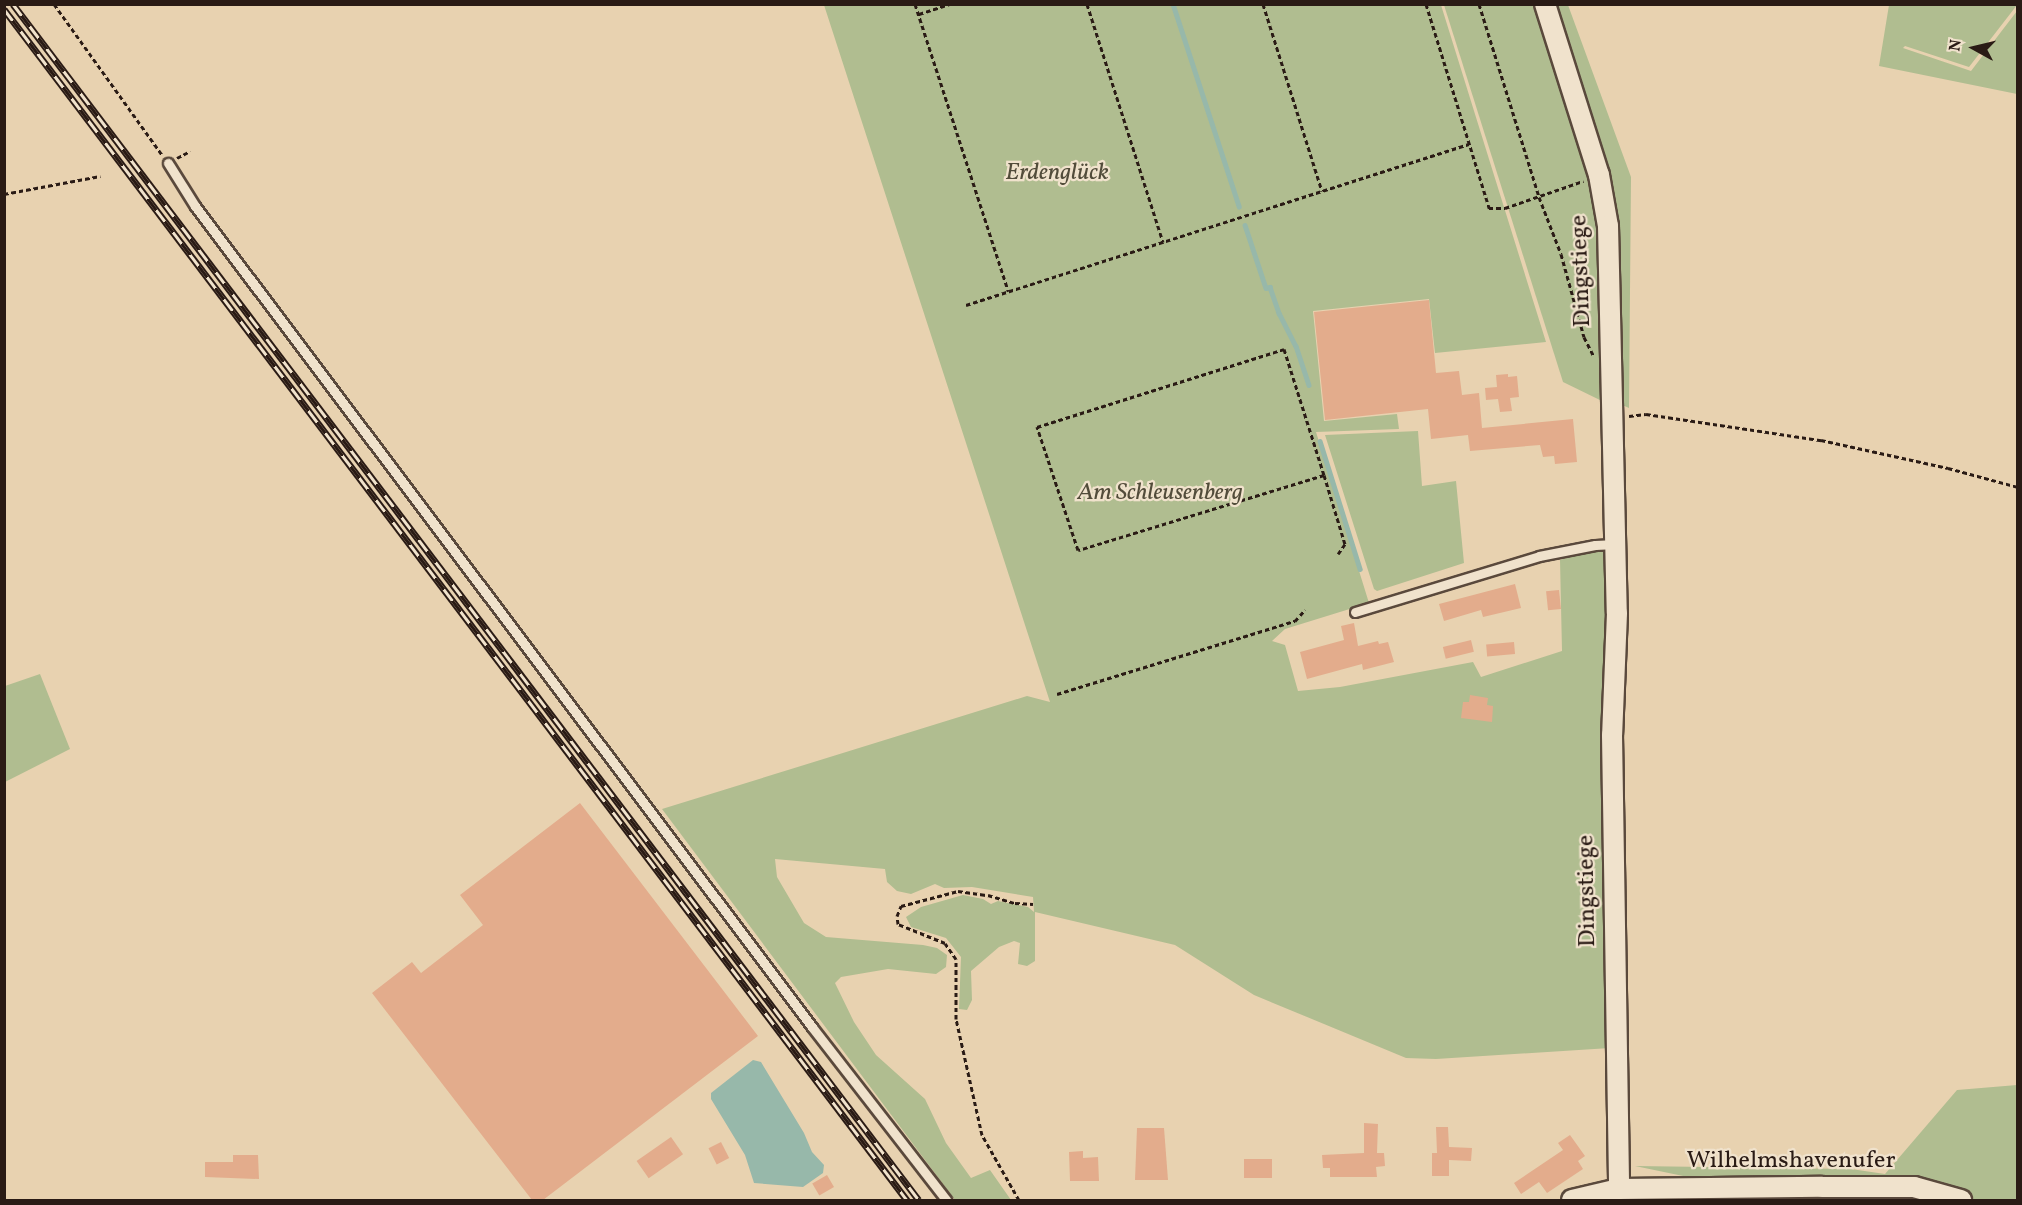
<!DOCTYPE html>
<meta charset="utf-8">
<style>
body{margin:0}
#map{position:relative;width:2022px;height:1205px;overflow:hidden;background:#e8d2b0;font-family:Vollkorn,serif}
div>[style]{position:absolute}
.green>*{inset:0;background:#b0bd90}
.water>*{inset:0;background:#97b8aa}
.stream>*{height:4.5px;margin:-2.25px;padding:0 2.25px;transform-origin:2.25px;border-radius:2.25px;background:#97b8aa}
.building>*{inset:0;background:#e3ac8c;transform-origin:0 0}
.path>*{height:3px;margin-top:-1.5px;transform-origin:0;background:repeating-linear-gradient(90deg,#2a1b15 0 4.5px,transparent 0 7.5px)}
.roads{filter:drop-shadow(2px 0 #5a493c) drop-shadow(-2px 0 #5a493c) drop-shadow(0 2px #5a493c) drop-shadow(0 -2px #5a493c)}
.service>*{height:9px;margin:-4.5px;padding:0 4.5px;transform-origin:4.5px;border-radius:4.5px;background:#f0e2cc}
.minor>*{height:20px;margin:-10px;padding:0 10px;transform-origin:10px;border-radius:10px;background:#f0e2cc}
.rail>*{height:7px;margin-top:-3.5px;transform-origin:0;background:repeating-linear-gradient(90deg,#f0e2cc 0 14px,#2a1b15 0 28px);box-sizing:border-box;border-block:2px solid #2a1b15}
span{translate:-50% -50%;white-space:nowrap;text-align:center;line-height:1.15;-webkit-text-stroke:4.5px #f0e2cc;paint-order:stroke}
.park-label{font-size:24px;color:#524c3a;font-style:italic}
.street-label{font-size:24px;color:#2a1b15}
.frame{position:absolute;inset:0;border:6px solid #2a1b15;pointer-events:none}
.north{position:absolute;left:1944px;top:18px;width:60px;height:60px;-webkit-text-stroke:4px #f0e2cc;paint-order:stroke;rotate:278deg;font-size:16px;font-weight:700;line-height:24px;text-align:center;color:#2a1b15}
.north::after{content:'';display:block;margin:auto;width:21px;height:27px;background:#2a1b15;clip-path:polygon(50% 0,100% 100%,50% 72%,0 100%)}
</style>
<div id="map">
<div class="green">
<i style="clip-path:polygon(824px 5px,1441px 5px,1546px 342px,1435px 353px,1429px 299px,1313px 311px,1324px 421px,1397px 414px,1399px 429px,1316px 432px,1369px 603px,1285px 629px,1272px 641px,1285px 645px,1298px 691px,1340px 687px,1473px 662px,1481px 677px,1562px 651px,1560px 560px,1610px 544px,1610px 1048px,1436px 1059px,1406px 1058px,1254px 995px,1175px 945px,1035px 912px,1035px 961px,1027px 966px,1018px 964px,1020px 943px,1014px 941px,999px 947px,971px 971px,972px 1000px,967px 1010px,959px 1009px,961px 957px,946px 938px,911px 927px,906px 917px,921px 907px,963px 895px,983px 899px,991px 904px,998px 901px,1028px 907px,1034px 912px,1033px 897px,972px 887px,944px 888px,935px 884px,911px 894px,897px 891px,887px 882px,885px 869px,775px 859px,777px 877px,804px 923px,826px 937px,923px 945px,937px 948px,947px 955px,946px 967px,936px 974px,888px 969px,841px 977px,835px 983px,854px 1022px,876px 1055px,925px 1099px,946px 1143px,971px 1178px,990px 1170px,1011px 1200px,955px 1200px,662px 809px,1027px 696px,1050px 702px)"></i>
<i style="clip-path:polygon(1444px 5px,1538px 5px,1595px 181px,1604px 402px,1563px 382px)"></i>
<i style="clip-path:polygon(1554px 5px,1568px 5px,1631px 177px,1629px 408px,1620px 404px,1610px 175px)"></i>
<i style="clip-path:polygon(1889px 5px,2017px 5px,1969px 67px,1905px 46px,1903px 48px,1971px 71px,2017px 11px,2017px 94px,1879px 66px)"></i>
<i style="clip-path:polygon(1418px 431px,1422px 486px,1456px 481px,1464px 563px,1377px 591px,1374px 589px,1325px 435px)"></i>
<i style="clip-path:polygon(40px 674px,70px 749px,5px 782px,5px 686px)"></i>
<i style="clip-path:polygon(2017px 1085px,2017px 1200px,1689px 1200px,1688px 1177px,1635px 1166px,1851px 1169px,1885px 1174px,1957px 1090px)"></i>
</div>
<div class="water">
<i style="clip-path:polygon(753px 1060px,761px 1062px,804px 1133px,812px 1152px,824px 1165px,823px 1173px,803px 1187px,754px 1183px,745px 1155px,711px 1099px,711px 1093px)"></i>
</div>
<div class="stream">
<i style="left:1173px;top:4px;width:213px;rotate:71.9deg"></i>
<i style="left:1245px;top:225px;width:66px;rotate:71.6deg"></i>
<i style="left:1266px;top:288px;width:4px;rotate:-14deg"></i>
<i style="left:1270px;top:287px;width:28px;rotate:71deg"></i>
<i style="left:1279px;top:313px;width:37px;rotate:63deg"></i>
<i style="left:1296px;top:346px;width:41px;rotate:71.6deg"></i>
<i style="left:1320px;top:441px;width:134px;rotate:72.6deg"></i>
</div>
<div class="building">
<i style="clip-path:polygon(1429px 300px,1436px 373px,1459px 371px,1462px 395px,1479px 393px,1482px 428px,1573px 419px,1577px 462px,1555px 464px,1554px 456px,1543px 457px,1540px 445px,1470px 451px,1468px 435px,1431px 439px,1428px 409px,1325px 420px,1314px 312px)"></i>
<i style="clip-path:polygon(1508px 374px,1508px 377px,1517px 376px,1519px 397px,1510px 398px,1512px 411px,1500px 412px,1498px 399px,1486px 400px,1485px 388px,1497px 387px,1496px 375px)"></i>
<i style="clip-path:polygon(1515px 584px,1521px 608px,1483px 617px,1481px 610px,1444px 621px,1439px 604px)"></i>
<i style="left:1559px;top:590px;width:19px;height:13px;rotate:84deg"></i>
<i style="clip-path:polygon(1354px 623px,1358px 646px,1378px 641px,1379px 644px,1388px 642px,1394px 662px,1363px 670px,1362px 664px,1307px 679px,1300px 652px,1344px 640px,1341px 626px)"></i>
<i style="left:1471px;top:640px;width:12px;height:29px;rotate:76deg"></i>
<i style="left:1514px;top:642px;width:12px;height:28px;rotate:85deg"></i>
<i style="clip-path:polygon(1470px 695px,1488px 698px,1487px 705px,1493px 706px,1492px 722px,1461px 718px,1463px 702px,1469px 702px)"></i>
<i style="clip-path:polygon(580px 803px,758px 1036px,543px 1200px,532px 1200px,372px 993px,412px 962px,421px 973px,483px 925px,460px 895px)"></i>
<i style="clip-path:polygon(1364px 1123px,1378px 1124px,1377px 1153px,1384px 1153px,1385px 1166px,1376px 1167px,1377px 1177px,1330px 1177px,1330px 1168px,1323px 1168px,1322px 1155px,1364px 1153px)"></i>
<i style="clip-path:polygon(1436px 1127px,1448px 1127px,1449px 1147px,1472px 1148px,1471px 1161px,1449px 1160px,1449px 1176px,1432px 1176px,1432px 1153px,1437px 1153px)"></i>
<i style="clip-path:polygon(1137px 1128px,1164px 1128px,1168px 1180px,1135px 1180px)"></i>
<i style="clip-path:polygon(1570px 1135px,1585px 1156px,1578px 1161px,1583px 1169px,1547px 1193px,1539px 1182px,1521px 1194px,1514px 1183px,1563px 1150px,1558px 1143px)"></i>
<i style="left:671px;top:1137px;width:21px;height:42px;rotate:55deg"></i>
<i style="left:721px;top:1142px;width:18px;height:14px;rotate:63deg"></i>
<i style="clip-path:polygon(1083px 1151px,1083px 1158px,1098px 1157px,1099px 1181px,1070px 1181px,1069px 1152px)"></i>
<i style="clip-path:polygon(233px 1155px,258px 1155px,259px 1179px,205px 1177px,205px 1162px,233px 1162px)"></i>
<i style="left:1272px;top:1159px;width:19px;height:28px;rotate:90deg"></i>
<i style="left:827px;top:1175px;width:14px;height:17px;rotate:60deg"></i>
</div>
<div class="path">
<i style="left:54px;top:4px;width:186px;rotate:54.4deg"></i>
<i style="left:915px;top:4px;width:302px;rotate:72deg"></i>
<i style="left:1087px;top:4px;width:250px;rotate:72.3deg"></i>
<i style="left:1263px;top:4px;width:196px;rotate:72.5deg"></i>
<i style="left:1426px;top:4px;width:214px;rotate:72.8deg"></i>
<i style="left:1489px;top:208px;width:16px"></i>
<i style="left:1505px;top:208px;width:83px;rotate:-19.1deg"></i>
<i style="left:1479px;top:4px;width:202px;rotate:72.7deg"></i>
<i style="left:1539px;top:197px;width:61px;rotate:68.9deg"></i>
<i style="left:1561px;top:254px;width:86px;rotate:74.5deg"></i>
<i style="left:1584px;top:337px;width:20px;rotate:63deg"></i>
<i style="left:919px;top:14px;width:32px;rotate:-18deg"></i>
<i style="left:177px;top:158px;width:15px;rotate:-28deg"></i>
<i style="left:4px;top:194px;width:98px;rotate:-10.6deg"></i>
<i style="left:966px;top:305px;width:528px;rotate:-17.75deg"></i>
<i style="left:1629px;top:416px;width:17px;rotate:-7deg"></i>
<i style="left:1646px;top:414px;width:177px;rotate:8.5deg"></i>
<i style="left:1821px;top:440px;width:130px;rotate:12.4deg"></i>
<i style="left:1948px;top:468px;width:73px;rotate:15.2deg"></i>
<i style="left:1324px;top:475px;width:257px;rotate:163deg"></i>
<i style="left:1078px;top:550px;width:130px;rotate:-108.4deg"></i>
<i style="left:1037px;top:427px;width:259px;rotate:-17.5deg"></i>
<i style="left:1284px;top:349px;width:132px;rotate:72.4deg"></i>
<i style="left:1324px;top:475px;width:72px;rotate:73.1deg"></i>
<i style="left:1345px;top:544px;width:12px;rotate:125deg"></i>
<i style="left:1057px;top:694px;width:249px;rotate:-17.1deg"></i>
<i style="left:1295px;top:621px;width:15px;rotate:-48deg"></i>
<i style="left:1019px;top:1200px;width:75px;rotate:-119.6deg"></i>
<i style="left:982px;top:1135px;width:119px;rotate:-102.6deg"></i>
<i style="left:956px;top:1019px;width:60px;rotate:-90deg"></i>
<i style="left:956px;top:959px;width:19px;rotate:-125deg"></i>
<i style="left:945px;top:943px;width:51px;rotate:-158deg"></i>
<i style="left:898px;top:924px;width:8px;rotate:-97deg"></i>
<i style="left:897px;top:916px;width:11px;rotate:-68deg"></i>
<i style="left:901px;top:906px;width:59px;rotate:-14.7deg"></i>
<i style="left:958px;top:891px;width:30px;rotate:8deg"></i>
<i style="left:988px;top:895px;width:28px;rotate:17deg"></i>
<i style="left:1015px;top:903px;width:18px;rotate:3deg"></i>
</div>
<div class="roads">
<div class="service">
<i style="left:168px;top:163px;width:51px;rotate:57.9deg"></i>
<i style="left:195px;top:206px;width:1027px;rotate:53.07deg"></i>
<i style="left:812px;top:1027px;width:219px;rotate:52.2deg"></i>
<i style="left:1355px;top:612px;width:192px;rotate:-16.9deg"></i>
<i style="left:1539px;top:556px;width:57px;rotate:-11.1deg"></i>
<i style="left:1595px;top:545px;width:21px;rotate:-3deg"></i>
</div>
<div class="minor">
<i style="left:1545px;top:4px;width:179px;rotate:72.5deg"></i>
<i style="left:1599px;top:175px;width:52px;rotate:80deg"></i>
<i style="left:1608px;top:226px;width:387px;rotate:88.7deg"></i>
<i style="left:1617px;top:613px;width:122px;rotate:92.3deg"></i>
<i style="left:1612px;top:735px;width:454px;rotate:89.1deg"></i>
<i style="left:1572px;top:1200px;width:48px;rotate:-13.2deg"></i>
<i style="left:1619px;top:1189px;width:203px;rotate:-0.6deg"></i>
<i style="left:1822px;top:1187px;width:92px"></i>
<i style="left:1914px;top:1187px;width:49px;rotate:15.5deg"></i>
</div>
</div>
<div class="rail">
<i style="left:13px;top:4px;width:1500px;rotate:52.86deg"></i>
<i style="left:4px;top:9px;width:1495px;rotate:52.83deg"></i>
</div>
<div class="park-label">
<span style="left:1057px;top:174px">Erdenglück</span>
<span style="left:1160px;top:494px">Am Schleusenberg</span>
</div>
<div class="street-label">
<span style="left:1582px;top:271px;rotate:-92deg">Dingstiege</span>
<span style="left:1588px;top:891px;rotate:-91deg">Dingstiege</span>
<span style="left:1791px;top:1162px">Wilhelmshavenufer</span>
</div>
<div class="frame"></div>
<div class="north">N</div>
</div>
